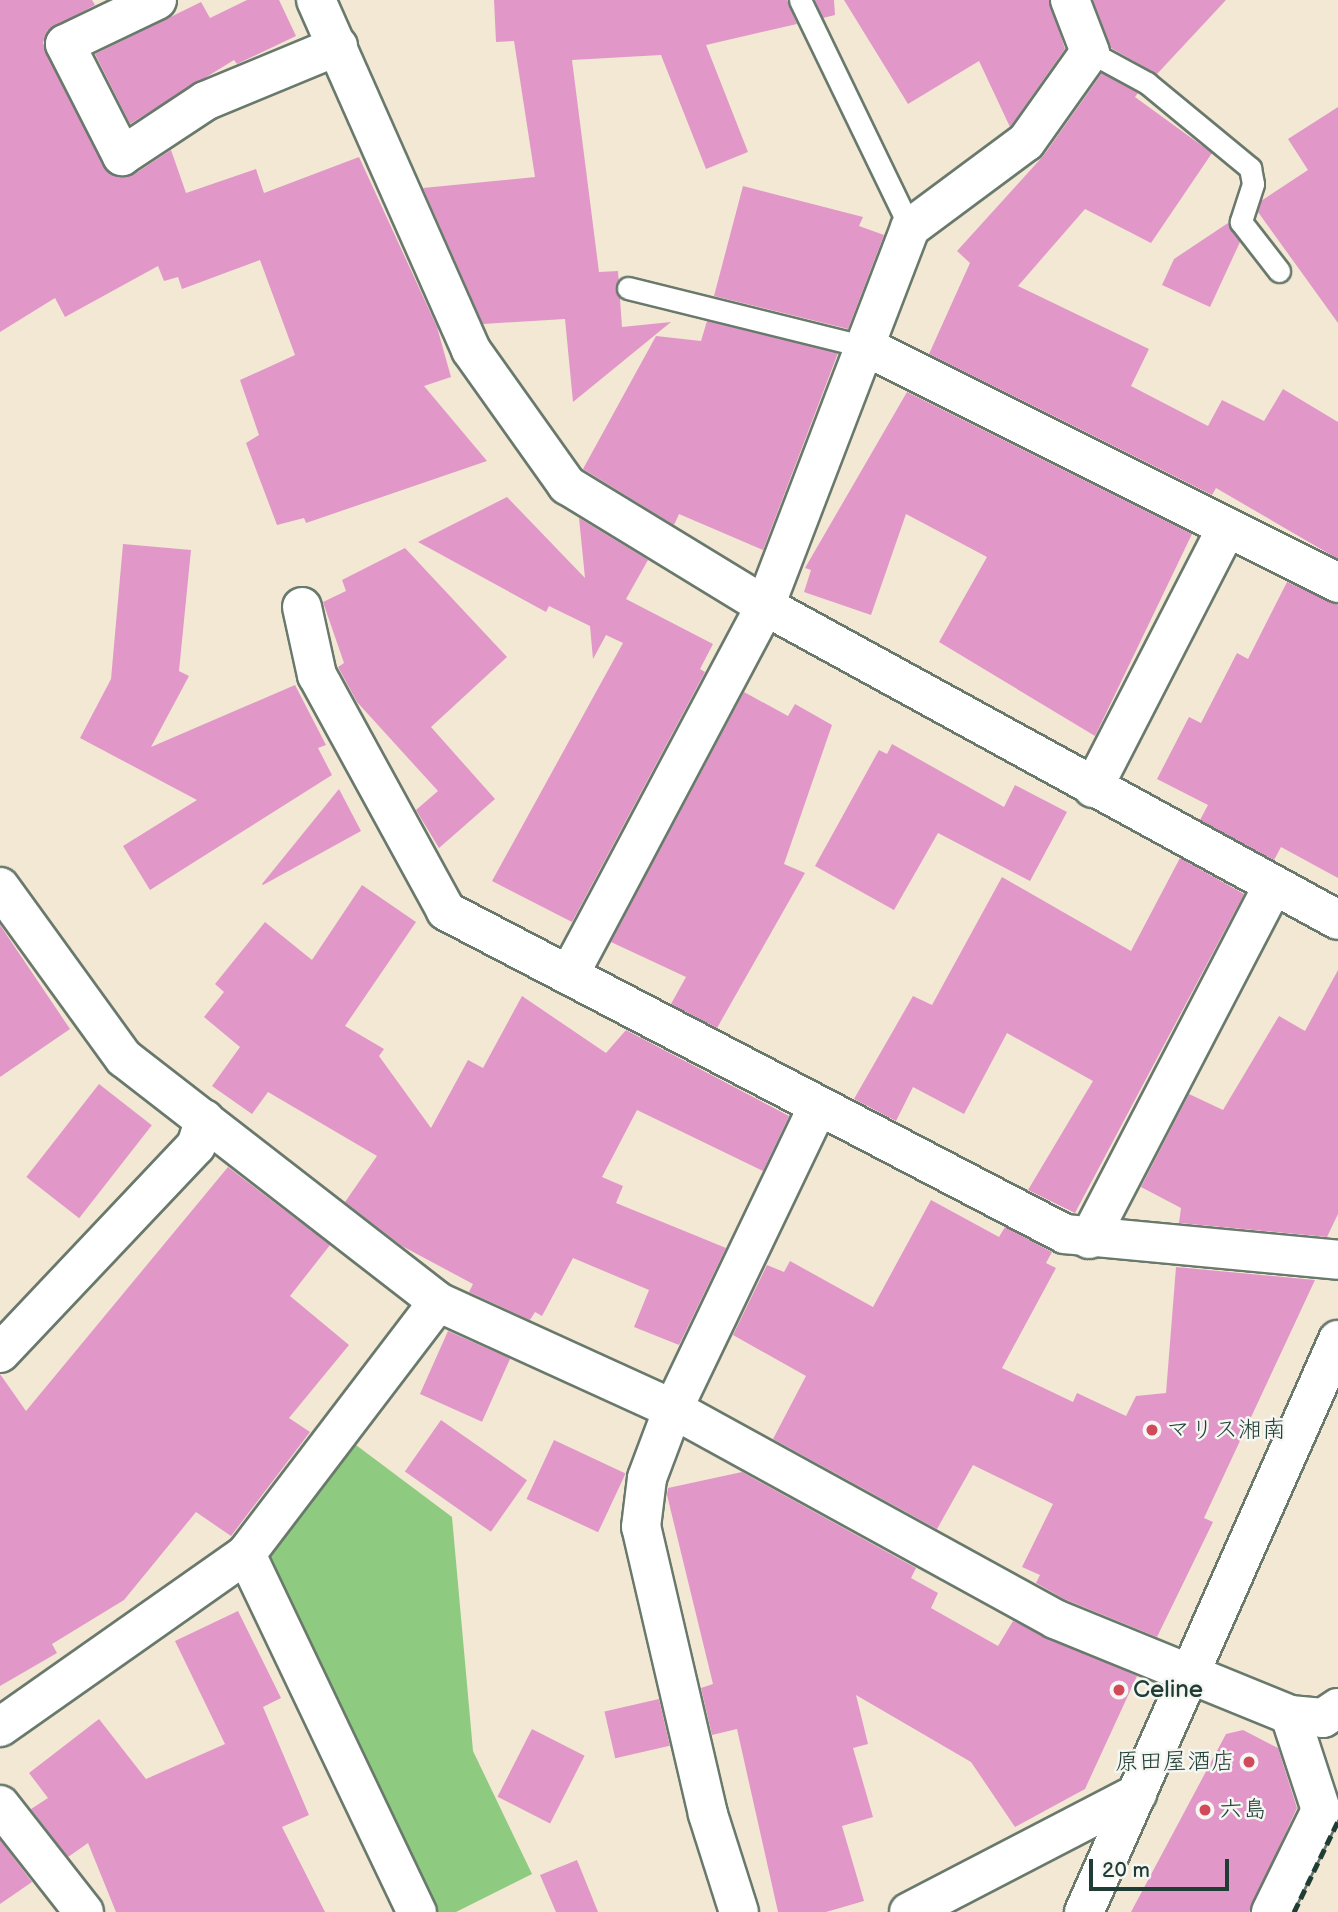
<!DOCTYPE html>
<meta charset="utf-8">
<style>
body{margin:0}
#map{position:relative;width:1338px;height:1912px;overflow:hidden;background:#f2e8d4;font-family:"Balsamiq Sans","Klee One",sans-serif}
div>[style]{position:absolute}
.green>*{inset:0;background:#8ecb80}
.building>*{inset:0;background:#e198c9;transform-origin:0 0}
.roads{filter:drop-shadow(2px 0 #69796c) drop-shadow(-2px 0 #69796c) drop-shadow(0 2px #69796c) drop-shadow(0 -2px #69796c)}
.lane>*{height:21px;margin:-10.5px;padding:0 10.5px;transform-origin:10.5px;border-radius:10.5px;background:#fff}
.street>*{height:38px;margin:-19px;padding:0 19px;transform-origin:19px;border-radius:19px;background:#fff}
.secondary>*{height:38px;margin:-19px;padding:0 19px;transform-origin:19px;border-radius:19px;background:#fff}
.rail>*{height:5px;margin-top:-2.5px;transform-origin:0;background:repeating-linear-gradient(90deg,#1f3d34 0 10px,transparent 0 15px)}
.dots>*{width:19px;height:19px;translate:-50% -50%;box-sizing:border-box;border:4px solid #f6f6f2;border-radius:50%}
span{translate:-50% -50%;white-space:nowrap;text-align:center;line-height:1.15;-webkit-text-stroke:5px #f6f6f2;paint-order:stroke}
.poi-label{font-size:24px;color:#1f3d34}
.left{translate:0 -50%;text-align:left}
.right{translate:-100% -50%;text-align:right}
.scale{position:absolute;left:1089px;top:1859px;width:140px;height:32px;box-sizing:border-box;border:4px solid #1f3d34;border-top:0;padding-left:9px;font-size:21px;line-height:24px;white-space:nowrap;color:#1f3d34;-webkit-text-stroke:5px #f6f6f2;paint-order:stroke}
</style>
<div id="map">
<div class="green">
<i style="clip-path:polygon(352px 1442px,452px 1517px,473px 1751px,532px 1874px,456px 1912px,435px 1912px,264px 1557px)"></i>
</div>
<div class="building">
<i style="clip-path:polygon(0 0,92px 0,95px 5px,47px 31px,43px 43px,111px 175px,133px 175px,171px 150px,186px 193px,256px 169px,264px 193px,359px 157px,437px 327px,451px 377px,424px 386px,487px 461px,306px 523px,304px 518px,277px 525px,246px 443px,259px 435px,240px 380px,295px 355px,260px 260px,182px 289px,178px 277px,164px 281px,158px 266px,65px 317px,55px 298px,0 332px)"></i>
<i style="clip-path:polygon(247px 0,279px 0,296px 36px,237px 64px,234px 60px,130px 124px,95px 54px,201px 2px,210px 18px)"></i>
<i style="clip-path:polygon(494px 0,787px 0,797px 24px,706px 45px,748px 152px,706px 169px,661px 55px,572px 60px,599px 272px,618px 271px,622px 327px,671px 322px,573px 402px,565px 319px,483px 324px,423px 188px,535px 177px,514px 41px,496px 42px)"></i>
<i style="clip-path:polygon(815px 0,834px 0,835px 15px,823px 18px)"></i>
<i style="clip-path:polygon(844px 0,1049px 0,1065px 49px,1010px 127px,979px 61px,908px 104px)"></i>
<i style="clip-path:polygon(1093px 0,1226px 0,1157px 74px,1111px 48px)"></i>
<i style="clip-path:polygon(1102px 73px,1138px 93px,1135px 97px,1212px 153px,1151px 243px,1085px 209px,1018px 286px,1149px 349px,1131px 386px,1208px 426px,1222px 400px,1264px 421px,1283px 389px,1338px 422px,1338px 559px,1216px 488px,1212px 495px,929px 354px,970px 263px,957px 251px,1044px 155px)"></i>
<i style="clip-path:polygon(1338px 107px,1338px 323px,1258px 212px,1261px 201px,1308px 170px,1288px 139px)"></i>
<i style="clip-path:polygon(743px 186px,863px 217px,859px 226px,884px 235px,848px 329px,714px 296px)"></i>
<i style="clip-path:polygon(1228px 223px,1240px 242px,1210px 307px,1162px 285px,1174px 259px)"></i>
<i style="clip-path:polygon(707px 321px,838px 353px,763px 550px,679px 514px,674px 525px,583px 469px,656px 336px,701px 341px)"></i>
<i style="clip-path:polygon(907px 392px,1192px 534px,1095px 736px,939px 642px,987px 557px,906px 514px,871px 615px,804px 592px,811px 570px,805px 568px)"></i>
<i style="clip-path:polygon(507px 497px,585px 578px,579px 518px,648px 560px,626px 599px,713px 644px,700px 669px,705px 672px,572px 922px,492px 881px,623px 643px,606px 635px,593px 659px,590px 626px,549px 606px,546px 612px,418px 542px)"></i>
<i style="clip-path:polygon(123px 544px,191px 550px,179px 671px,189px 676px,151px 747px,295px 685px,326px 745px,318px 748px,332px 775px,150px 890px,123px 846px,197px 800px,80px 738px,111px 679px)"></i>
<i style="clip-path:polygon(405px 548px,507px 657px,431px 727px,495px 799px,439px 848px,416px 810px,438px 791px,357px 702px,338px 667px,344px 663px,323px 602px,346px 591px,342px 580px)"></i>
<i style="clip-path:polygon(1287px 582px,1338px 605px,1338px 878px,1281px 847px,1274px 860px,1200px 820px,1208px 805px,1157px 779px,1189px 717px,1201px 723px,1237px 653px,1248px 659px)"></i>
<i style="clip-path:polygon(744px 692px,788px 716px,795px 704px,832px 725px,784px 864px,805px 873px,717px 1028px,671px 1004px,686px 977px,611px 942px)"></i>
<i style="clip-path:polygon(892px 744px,1004px 807px,1015px 785px,1067px 812px,1030px 881px,938px 833px,894px 910px,815px 866px,879px 750px,887px 754px)"></i>
<i style="clip-path:polygon(339px 789px,361px 831px,263px 885px,262px 884px)"></i>
<i style="clip-path:polygon(1180px 858px,1244px 894px,1075px 1213px,1028px 1190px,1093px 1081px,1007px 1033px,964px 1114px,913px 1087px,896px 1121px,854px 1099px,913px 996px,932px 1005px,1002px 877px,1131px 951px)"></i>
<i style="clip-path:polygon(362px 885px,416px 922px,345px 1026px,384px 1049px,379px 1056px,431px 1128px,468px 1060px,483px 1068px,522px 996px,606px 1053px,626px 1030px,789px 1116px,763px 1171px,637px 1110px,602px 1177px,623px 1186px,616px 1203px,726px 1248px,679px 1345px,634px 1327px,649px 1290px,573px 1258px,542px 1316px,535px 1312px,530px 1320px,469px 1292px,473px 1284px,402px 1246px,345px 1202px,377px 1156px,268px 1092px,252px 1114px,212px 1086px,240px 1047px,204px 1017px,224px 992px,215px 984px,265px 922px,312px 960px)"></i>
<i style="clip-path:polygon(0 925px,70px 1029px,0 1077px)"></i>
<i style="clip-path:polygon(1338px 970px,1338px 1214px,1327px 1237px,1179px 1223px,1181px 1208px,1141px 1187px,1189px 1094px,1223px 1110px,1279px 1016px,1305px 1031px)"></i>
<i style="left:99px;top:1084px;width:67px;height:118px;rotate:38deg"></i>
<i style="clip-path:polygon(228px 1167px,330px 1245px,290px 1296px,349px 1345px,289px 1418px,310px 1432px,231px 1536px,196px 1512px,124px 1600px,52px 1644px,57px 1653px,0 1686px,0 1374px,26px 1411px)"></i>
<i style="clip-path:polygon(931px 1200px,999px 1237px,1005px 1227px,1052px 1252px,1046px 1263px,1056px 1268px,1002px 1368px,1073px 1402px,1077px 1393px,1126px 1416px,1136px 1396px,1166px 1393px,1176px 1267px,1315px 1280px,1204px 1518px,1213px 1522px,1157px 1637px,1064px 1599px,1036px 1583px,1040px 1575px,1022px 1567px,1053px 1504px,973px 1465px,937px 1529px,773px 1439px,806px 1376px,733px 1335px,767px 1265px,784px 1272px,790px 1261px,873px 1307px)"></i>
<i style="left:448px;top:1331px;width:68px;height:69px;rotate:24deg"></i>
<i style="left:441px;top:1420px;width:105px;height:63px;rotate:35deg"></i>
<i style="left:554px;top:1440px;width:79px;height:65px;rotate:25deg"></i>
<i style="clip-path:polygon(742px 1472px,916px 1568px,911px 1578px,938px 1593px,931px 1608px,998px 1646px,1013px 1621px,1137px 1676px,1085px 1789px,1015px 1827px,971px 1762px,856px 1695px,868px 1744px,853px 1748px,873px 1817px,842px 1826px,864px 1901px,826px 1912px,778px 1912px,737px 1729px,712px 1735px,701px 1688px,713px 1684px,667px 1495px,668px 1488px)"></i>
<i style="clip-path:polygon(238px 1611px,281px 1698px,263px 1707px,309px 1815px,282px 1827px,325px 1912px,116px 1912px,88px 1843px,68px 1857px,31px 1809px,48px 1798px,29px 1773px,99px 1719px,146px 1779px,225px 1744px,175px 1641px)"></i>
<i style="left:659px;top:1699px;width:48px;height:56px;rotate:77deg"></i>
<i style="left:532px;top:1729px;width:59px;height:76px;rotate:27deg"></i>
<i style="clip-path:polygon(1243px 1730px,1278px 1748px,1297px 1808px,1249px 1912px,1131px 1912px,1226px 1734px)"></i>
<i style="clip-path:polygon(0 1840px,32px 1882px,0 1904px)"></i>
<i style="clip-path:polygon(577px 1860px,598px 1912px,556px 1912px,540px 1875px)"></i>
</div>
<div class="roads">
<div class="lane">
<i style="left:800px;top:0;width:253px;rotate:64.2deg"></i>
<i style="left:1090px;top:52px;width:65px;rotate:28.5deg"></i>
<i style="left:1147px;top:83px;width:134px;rotate:39.5deg"></i>
<i style="left:1250px;top:168px;width:16px;rotate:79deg"></i>
<i style="left:1253px;top:184px;width:40px;rotate:108deg"></i>
<i style="left:1241px;top:222px;width:62px;rotate:52.2deg"></i>
<i style="left:628px;top:288px;width:246px;rotate:13.9deg"></i>
</div>
<div class="street">
<i style="left:157px;top:0;width:102px;rotate:154.4deg"></i>
<i style="left:65px;top:44px;width:126px;rotate:63deg"></i>
<i style="left:122px;top:156px;width:100px;rotate:-33.5deg"></i>
<i style="left:205px;top:101px;width:144px;rotate:-22.5deg"></i>
<i style="left:316px;top:0;width:383px;rotate:66.1deg"></i>
<i style="left:471px;top:350px;width:166px;rotate:54.6deg"></i>
<i style="left:567px;top:485px;width:232px;rotate:31.4deg"></i>
<i style="left:765px;top:606px;width:653px;rotate:28.72deg"></i>
<i style="left:867px;top:347px;width:527px;rotate:26.61deg"></i>
<i style="left:302px;top:607px;width:70px;rotate:77.6deg"></i>
<i style="left:317px;top:675px;width:269px;rotate:61.3deg"></i>
<i style="left:446px;top:911px;width:698px;rotate:27.56deg"></i>
<i style="left:1065px;top:1234px;width:274px;rotate:5.4deg"></i>
<i style="left:1093px;top:788px;width:293px;rotate:-62.8deg"></i>
<i style="left:0;top:887px;width:211px;rotate:54.1deg"></i>
<i style="left:124px;top:1058px;width:398px;rotate:37.8deg"></i>
<i style="left:438px;top:1302px;width:258px;rotate:24.5deg"></i>
<i style="left:673px;top:1409px;width:436px;rotate:28.8deg"></i>
<i style="left:1055px;top:1619px;width:254px;rotate:22.2deg"></i>
<i style="left:1290px;top:1715px;width:100px;rotate:71.9deg"></i>
<i style="left:1321px;top:1810px;width:114px;rotate:116.1deg"></i>
<i style="left:569px;top:975px;width:418px;rotate:-62deg"></i>
<i style="left:765px;top:606px;width:405px;rotate:-69deg"></i>
<i style="left:910px;top:228px;width:144px;rotate:-36.6deg"></i>
<i style="left:1026px;top:142px;width:110px;rotate:-54.6deg"></i>
<i style="left:1090px;top:52px;width:56px;rotate:-111deg"></i>
<i style="left:1089px;top:1239px;width:398px;rotate:-62.5deg"></i>
<i style="left:0;top:1353px;width:285px;rotate:-46.6deg"></i>
<i style="left:196px;top:1146px;width:28px;rotate:-72deg"></i>
<i style="left:246px;top:1554px;width:397px;rotate:64.5deg"></i>
<i style="left:1290px;top:1715px;width:33px;rotate:5deg"></i>
<i style="left:1323px;top:1718px;width:18px;rotate:-34deg"></i>
<i style="left:0;top:1727px;width:301px;rotate:-35.1deg"></i>
<i style="left:246px;top:1554px;width:317px;rotate:-52.7deg"></i>
<i style="left:0;top:1805px;width:136px;rotate:51.9deg"></i>
<i style="left:739px;top:1912px;width:103px;rotate:-107.6deg"></i>
<i style="left:708px;top:1814px;width:295px;rotate:-103.1deg"></i>
<i style="left:641px;top:1527px;width:49px;rotate:-83deg"></i>
<i style="left:647px;top:1478px;width:74px;rotate:-69.4deg"></i>
<i style="left:673px;top:1409px;width:335px;rotate:-64.4deg"></i>
<i style="left:909px;top:1912px;width:257px;rotate:-27.4deg"></i>
</div>
<div class="secondary">
<i style="left:1084px;top:1912px;width:626px;rotate:-66.06deg"></i>
</div>
</div>
<div class="rail">
<i style="left:1294px;top:1912px;width:101px;rotate:-64.2deg"></i>
</div>
<div class="dots">
<i style="left:1152px;top:1430px;background:#d1495b"></i>
<i style="left:1119px;top:1690px;background:#d1495b"></i>
<i style="left:1249px;top:1762px;background:#d1495b"></i>
<i style="left:1205px;top:1810px;background:#d1495b"></i>
</div>
<div class="poi-label">
<span class="left" style="left:1166px;top:1430px">マリス湘南</span>
<span class="left" style="left:1133px;top:1690px">Celine</span>
<span class="right" style="left:1235px;top:1762px">原田屋酒店</span>
<span class="left" style="left:1219px;top:1810px">六島</span>
</div>
<div class="scale">20 m</div>
</div>
